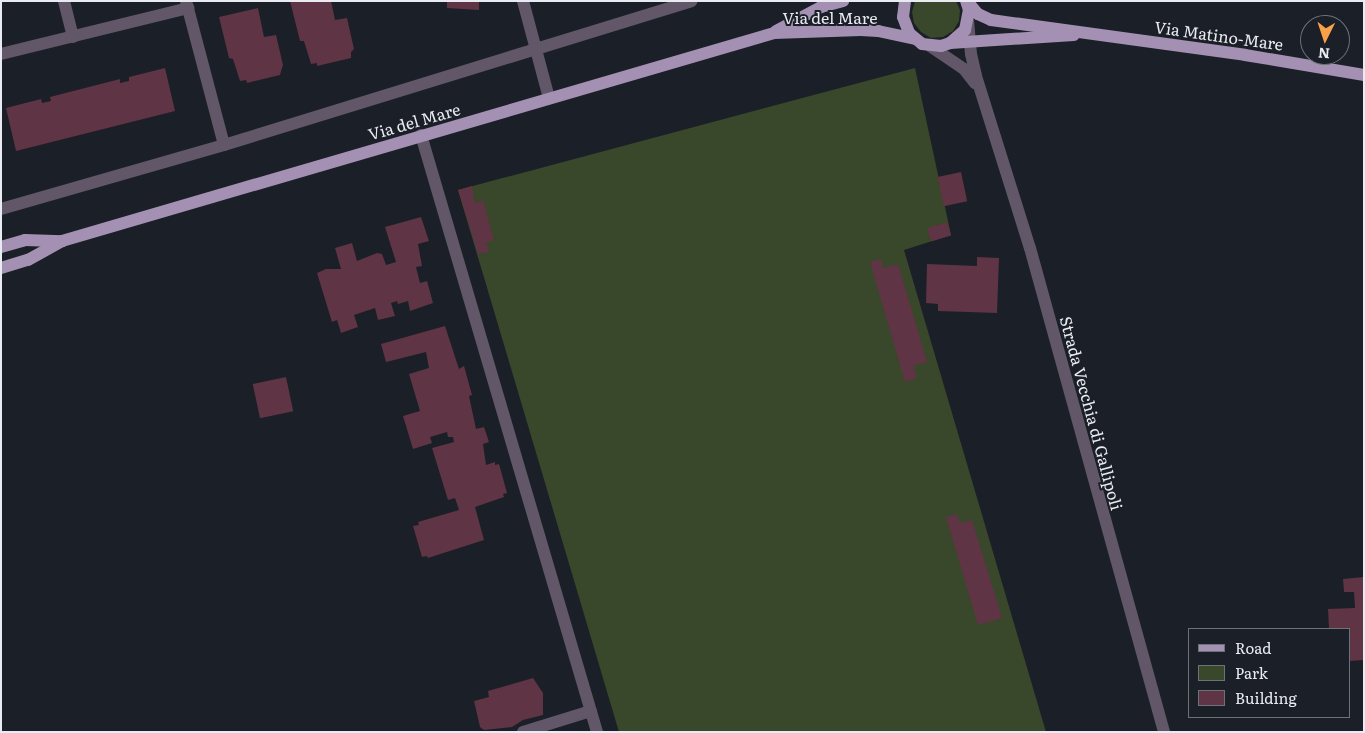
<!DOCTYPE html>
<style>
body{margin:0}
#map{position:relative;width:1365px;height:733px;overflow:hidden;background:#1b1f27;font-family:Literata,serif}
div>[style]{position:absolute}
.green>*{inset:0;background:#39472a}
.building>*{inset:0;background:#5f3445;transform-origin:0 0}
.minor>*{height:12px;margin:-6px;padding:0 6px;transform-origin:6px;border-radius:6px;background:#615768}
.major>*{height:12px;margin:-6px;padding:0 6px;transform-origin:6px;border-radius:6px;background:#a490b3}
span{translate:-50% -50%;white-space:nowrap;text-align:center;line-height:1.15;-webkit-text-stroke:4px #1b1f27;paint-order:stroke}
.street-label{font-size:16px;color:#e8ebf1}
.frame{position:absolute;inset:0;border:2px solid #e8ebf1;pointer-events:none}
.legend{position:absolute;left:1188px;top:628px;width:162px;height:90px;box-sizing:border-box;background:#1b1f27;border:1px solid #6d7178;margin:0;padding:6px 9px;list-style:none;font-size:15px;color:#e8ebf1}
.legend li{display:flex;align-items:center;gap:10px;height:25px}
.legend b{width:25px;border:1px solid #6d7178}
.north{position:absolute;left:1300px;top:15px;width:50px;height:50px;box-sizing:border-box;background:#1b1f27;border:1px solid #6d7178;border-radius:50%;rotate:184deg;font-size:14px;font-weight:700;line-height:20px;text-align:center;color:#e8ebf1}
.north::after{content:'';display:block;margin:auto;width:18px;height:22px;background:#f7a149;clip-path:polygon(50% 0,100% 100%,50% 72%,0 100%)}
</style>
<div id="map">
<div class="green">
<i style="clip-path:polygon(915px 1px,956px 1px,960px 10px,959px 21px,953px 31px,943px 37px,931px 38px,921px 32px,914px 23px,912px 12px)"></i>
<i style="clip-path:polygon(915px 68px,951px 235px,904px 250px,1046px 732px,619px 732px,458px 190px)"></i>
</div>
<div class="building">
<i style="clip-path:polygon(290px 1px,331px 1px,335px 20px,347px 18px,354px 49px,351px 52px,351px 58px,317px 66px,317px 63px,311px 64px,304px 41px,300px 41px)"></i>
<i style="clip-path:polygon(447px 1px,479px 1px,479px 10px,447px 8px)"></i>
<i style="clip-path:polygon(258px 8px,264px 37px,276px 35px,283px 65px,280px 75px,247px 83px,246px 80px,240px 81px,233px 59px,229px 58px,219px 17px)"></i>
<i style="clip-path:polygon(165px 68px,175px 111px,16px 151px,6px 108px,41px 99px,42px 103px,51px 101px,50px 97px,120px 79px,120px 83px,129px 81px,129px 77px)"></i>
<i style="left:961px;top:172px;width:30px;height:24px;rotate:78deg"></i>
<i style="clip-path:polygon(472px 186px,475px 203px,483px 200px,494px 240px,486px 243px,489px 252px,478px 254px,458px 190px)"></i>
<i style="clip-path:polygon(421px 217px,429px 241px,418px 244px,422px 266px,416px 267px,420px 283px,427px 281px,433px 303px,410px 311px,408px 301px,398px 304px,397px 301px,391px 303px,395px 316px,378px 320px,375px 308px,354px 315px,358px 327px,341px 333px,337px 320px,332px 322px,317px 273px,326px 269px,341px 269px,335px 248px,352px 243px,357px 261px,377px 253px,382px 254px,386px 265px,396px 262px,385px 227px)"></i>
<i style="left:947px;top:222px;width:14px;height:21px;rotate:73deg"></i>
<i style="clip-path:polygon(977px 257px,999px 258px,997px 313px,938px 311px,938px 304px,926px 303px,927px 264px,977px 266px)"></i>
<i style="clip-path:polygon(881px 259px,883px 268px,898px 264px,927px 362px,913px 366px,917px 378px,905px 382px,870px 262px)"></i>
<i style="clip-path:polygon(445px 326px,459px 369px,464px 366px,472px 395px,469px 396px,476px 429px,484px 427px,489px 442px,483px 444px,486px 465px,495px 462px,495px 465px,499px 464px,507px 493px,503px 494px,504px 497px,475px 507px,484px 540px,428px 558px,427px 556px,422px 557px,413px 526px,419px 525px,418px 522px,459px 510px,455px 498px,448px 500px,432px 448px,454px 442px,453px 437px,448px 437px,447px 432px,430px 437px,432px 443px,413px 449px,403px 416px,420px 411px,409px 374px,429px 368px,426px 352px,386px 362px,381px 344px)"></i>
<i style="left:286px;top:377px;width:35px;height:34px;rotate:78deg"></i>
<i style="clip-path:polygon(957px 514px,960px 523px,972px 520px,1002px 618px,978px 625px,946px 517px)"></i>
<i style="clip-path:polygon(1364px 577px,1364px 660px,1349px 661px,1349px 629px,1329px 629px,1328px 609px,1355px 608px,1354px 592px,1344px 592px,1343px 579px)"></i>
<i style="clip-path:polygon(533px 678px,543px 693px,543px 715px,523px 720px,512px 727px,484px 730px,480px 727px,474px 701px,489px 697px,488px 691px)"></i>
</div>
<div class="minor">
<i style="left:64px;top:1px;width:37px;rotate:76deg"></i>
<i style="left:186px;top:1px;width:149px;rotate:75.2deg"></i>
<i style="left:523px;top:1px;width:100px;rotate:75deg"></i>
<i style="left:968px;top:20px;width:34px;rotate:85deg"></i>
<i style="left:971px;top:54px;width:23px;rotate:77deg"></i>
<i style="left:976px;top:76px;width:180px;rotate:72.6deg"></i>
<i style="left:1030px;top:248px;width:502px;rotate:74.52deg"></i>
<i style="left:930px;top:46px;width:41px;rotate:34.1deg"></i>
<i style="left:964px;top:69px;width:18px;rotate:52deg"></i>
<i style="left:1px;top:54px;width:193px;rotate:-13.8deg"></i>
<i style="left:421px;top:135px;width:622px;rotate:73.57deg"></i>
<i style="left:1px;top:209px;width:232px;rotate:-16deg"></i>
<i style="left:224px;top:145px;width:489px;rotate:-17.1deg"></i>
<i style="left:523px;top:732px;width:71px;rotate:-17.2deg"></i>
</div>
<div class="major">
<i style="left:905px;top:1px;width:16px;rotate:97deg"></i>
<i style="left:903px;top:17px;width:17px;rotate:69deg"></i>
<i style="left:909px;top:33px;width:17px;rotate:40deg"></i>
<i style="left:922px;top:44px;width:19px;rotate:6deg"></i>
<i style="left:941px;top:46px;width:9px;rotate:-18deg"></i>
<i style="left:950px;top:43px;width:20px;rotate:-41deg"></i>
<i style="left:965px;top:30px;width:20px;rotate:-79deg"></i>
<i style="left:969px;top:10px;width:9px;rotate:-108deg"></i>
<i style="left:967px;top:1px;width:17px;rotate:50deg"></i>
<i style="left:978px;top:14px;width:14px;rotate:25deg"></i>
<i style="left:991px;top:20px;width:256px;rotate:7.8deg"></i>
<i style="left:1245px;top:55px;width:121px;rotate:9.5deg"></i>
<i style="left:776px;top:31px;width:51px;rotate:-28.1deg"></i>
<i style="left:821px;top:7px;width:23px;rotate:-15deg"></i>
<i style="left:950px;top:43px;width:124px;rotate:-3.7deg"></i>
<i style="left:1px;top:247px;width:25px;rotate:-16deg"></i>
<i style="left:25px;top:240px;width:37px;rotate:2deg"></i>
<i style="left:1px;top:268px;width:28px;rotate:-17deg"></i>
<i style="left:28px;top:260px;width:39px;rotate:-29deg"></i>
<i style="left:62px;top:241px;width:742px;rotate:-16.28deg"></i>
<i style="left:774px;top:33px;width:87px;rotate:-2deg"></i>
<i style="left:861px;top:30px;width:17px;rotate:3deg"></i>
<i style="left:878px;top:31px;width:38px;rotate:12deg"></i>
</div>
<div class="street-label">
<span style="left:830px;top:17px">Via del Mare</span>
<span style="left:1219px;top:35px;rotate:8deg">Via Matino-Mare</span>
<span style="left:414px;top:121px;rotate:-16deg">Via del Mare</span>
<span style="left:1092px;top:413px;rotate:75deg">Strada Vecchia di Gallipoli</span>
</div>
<div class="frame"></div>
<ul class="legend">
<li><b style="height:6px;background:#a490b3"></b>Road</li>
<li><b style="height:14px;background:#39472a"></b>Park</li>
<li><b style="height:14px;background:#5f3445"></b>Building</li>
</ul>
<div class="north">N</div>
</div>
